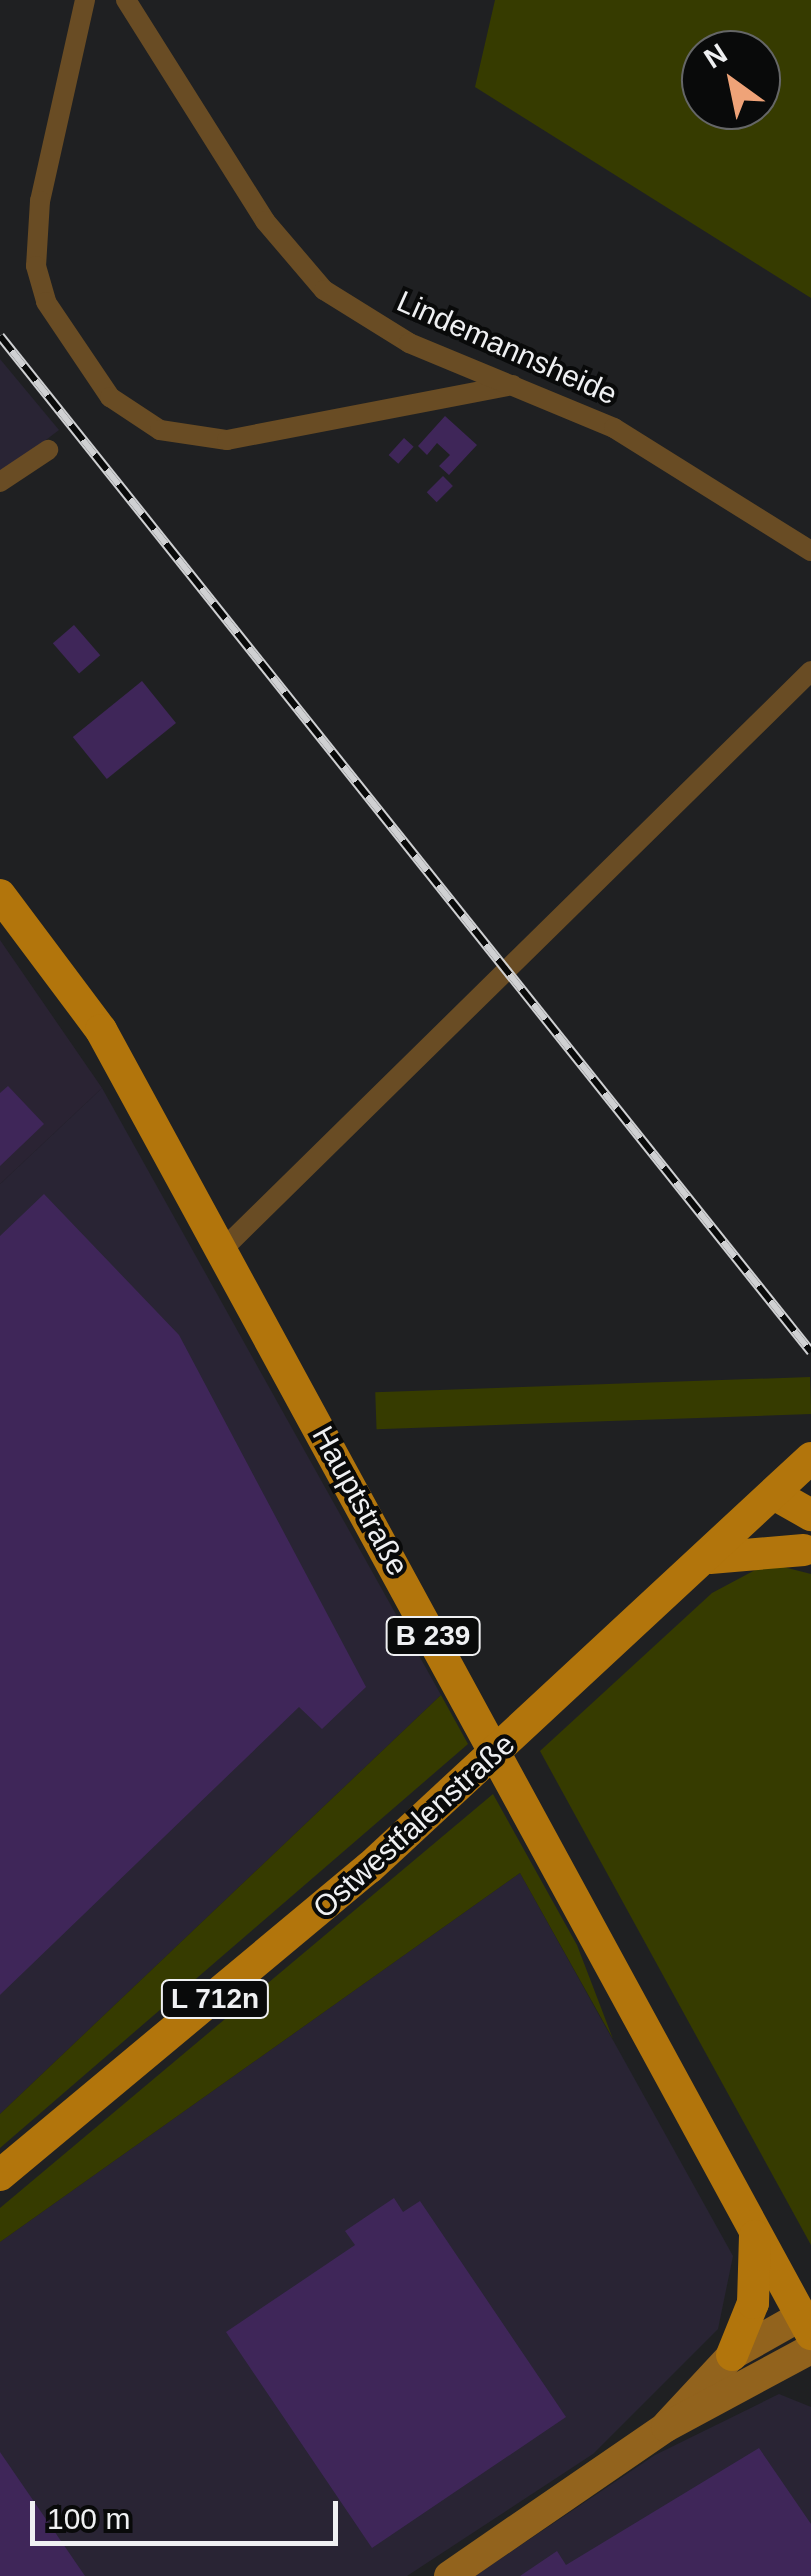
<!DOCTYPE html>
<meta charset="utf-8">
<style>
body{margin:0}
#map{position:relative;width:811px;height:2576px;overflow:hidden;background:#1f2022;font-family:Arial,sans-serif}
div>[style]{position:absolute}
.commercial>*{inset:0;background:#292434}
.industrial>*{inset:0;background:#2a2333}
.green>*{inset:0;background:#363b00;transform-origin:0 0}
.building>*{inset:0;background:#3f2659;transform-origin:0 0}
.street>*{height:20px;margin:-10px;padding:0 10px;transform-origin:10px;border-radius:10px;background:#694c24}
.secondary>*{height:30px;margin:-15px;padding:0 15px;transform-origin:15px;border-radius:15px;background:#92631d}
.primary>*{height:32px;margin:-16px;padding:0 16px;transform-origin:16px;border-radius:16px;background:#b2750c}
.rail>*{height:10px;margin-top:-5px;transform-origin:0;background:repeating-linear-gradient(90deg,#090a0a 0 19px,#cfd0d2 0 38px);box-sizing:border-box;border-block:2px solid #cfd0d2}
span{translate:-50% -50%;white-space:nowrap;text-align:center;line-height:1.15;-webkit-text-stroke:8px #090a0a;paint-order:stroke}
.shield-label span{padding:2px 8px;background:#090a0a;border:2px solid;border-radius:8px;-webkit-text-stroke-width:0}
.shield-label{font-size:28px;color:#eff0f2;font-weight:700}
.street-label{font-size:30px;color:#eff0f2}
.north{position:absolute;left:681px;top:30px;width:100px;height:100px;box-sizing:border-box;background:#090a0a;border:2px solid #656667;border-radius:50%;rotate:327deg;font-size:28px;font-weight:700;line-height:40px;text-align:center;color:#eff0f2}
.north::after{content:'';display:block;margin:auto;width:35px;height:45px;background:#efa378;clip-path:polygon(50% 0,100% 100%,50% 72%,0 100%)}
.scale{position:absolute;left:30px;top:2501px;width:308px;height:45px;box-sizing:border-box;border:5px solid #eff0f2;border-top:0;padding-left:12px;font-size:30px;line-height:35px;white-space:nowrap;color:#eff0f2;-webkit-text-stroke:8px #090a0a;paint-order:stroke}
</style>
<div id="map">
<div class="commercial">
<i style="clip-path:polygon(0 359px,59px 430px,0 475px)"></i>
<i style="clip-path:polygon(102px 1088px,441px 1695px,0 2114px,0 1184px)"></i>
<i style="clip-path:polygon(520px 1873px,733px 2256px,718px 2329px,593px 2454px,407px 2576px,0 2576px,0 2242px)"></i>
<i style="clip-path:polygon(779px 2394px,811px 2407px,811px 2576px,475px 2576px,655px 2455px)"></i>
</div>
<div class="industrial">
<i style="clip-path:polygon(0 940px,102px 1088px,0 1184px)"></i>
</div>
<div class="green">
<i style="clip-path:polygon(evenodd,495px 0,811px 0,811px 298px,475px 87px,495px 0,701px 50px,761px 50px,761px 110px,701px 110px,701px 50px)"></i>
<i style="left:810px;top:1377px;width:37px;height:435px;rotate:88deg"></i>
<i style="clip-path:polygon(768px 1563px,811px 1574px,811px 2245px,540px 1751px,712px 1593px)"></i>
<i style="clip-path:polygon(441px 1695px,468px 1744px,0 2148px,0 2114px)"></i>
<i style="clip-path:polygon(493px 1794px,577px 1945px,613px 2039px,520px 1873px,0 2242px,0 2208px)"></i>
</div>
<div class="building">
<i style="clip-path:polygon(445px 416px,477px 445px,449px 475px,439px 466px,450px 455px,437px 443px,427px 455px,418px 446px)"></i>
<i style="left:404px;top:438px;width:13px;height:23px;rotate:42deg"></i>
<i style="left:443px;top:476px;width:14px;height:23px;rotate:45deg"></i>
<i style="left:74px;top:625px;width:40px;height:28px;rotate:49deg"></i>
<i style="left:142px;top:681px;width:54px;height:89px;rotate:51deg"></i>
<i style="clip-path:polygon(8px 1086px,44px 1124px,0 1166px,0 1093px)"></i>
<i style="clip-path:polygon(44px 1194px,179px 1335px,366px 1687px,322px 1729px,299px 1707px,0 1995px,0 1236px)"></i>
<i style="clip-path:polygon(394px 2198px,403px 2212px,420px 2201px,566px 2417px,372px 2548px,226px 2332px,355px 2245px,345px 2231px)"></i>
<i style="clip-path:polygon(759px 2448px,811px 2524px,811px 2576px,520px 2576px,557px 2551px,566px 2565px)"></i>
<i style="clip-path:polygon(0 2452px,48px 2522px,85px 2576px,0 2576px)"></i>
</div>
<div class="street">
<i style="left:85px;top:0;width:206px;rotate:102.6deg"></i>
<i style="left:40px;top:201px;width:65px;rotate:93.5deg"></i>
<i style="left:36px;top:266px;width:37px;rotate:74deg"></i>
<i style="left:46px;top:302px;width:115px;rotate:56deg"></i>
<i style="left:110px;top:397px;width:60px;rotate:33.4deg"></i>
<i style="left:160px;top:430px;width:68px;rotate:8.5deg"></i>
<i style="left:227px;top:440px;width:291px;rotate:-10.9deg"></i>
<i style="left:126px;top:0;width:261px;rotate:57.8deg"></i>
<i style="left:265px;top:221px;width:91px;rotate:49.5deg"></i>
<i style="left:324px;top:290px;width:100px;rotate:31.9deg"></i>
<i style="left:409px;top:343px;width:222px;rotate:22.5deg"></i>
<i style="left:614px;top:428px;width:232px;rotate:32deg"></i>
<i style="left:0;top:482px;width:58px;rotate:-33.7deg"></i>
<i style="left:222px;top:1250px;width:826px;rotate:-44.51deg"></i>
</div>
<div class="secondary">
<i style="left:667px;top:2425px;width:96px;rotate:-47.1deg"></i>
<i style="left:732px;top:2355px;width:79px;rotate:-29.5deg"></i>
<i style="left:449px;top:2576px;width:263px;rotate:-34.5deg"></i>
<i style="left:666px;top:2427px;width:165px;rotate:-28.3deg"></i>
</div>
<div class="primary">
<i style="left:0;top:895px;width:169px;rotate:53.2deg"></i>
<i style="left:101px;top:1030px;width:1485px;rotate:61.43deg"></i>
<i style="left:774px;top:1494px;width:43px;rotate:29.6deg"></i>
<i style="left:710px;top:1558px;width:94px;rotate:-4.9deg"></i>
<i style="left:0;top:2175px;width:480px;rotate:-39.8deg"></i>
<i style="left:369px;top:1868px;width:603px;rotate:-42.85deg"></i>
<i style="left:732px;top:2355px;width:56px;rotate:-68deg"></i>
<i style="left:753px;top:2303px;width:67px;rotate:-88.3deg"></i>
</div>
<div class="rail">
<i style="left:0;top:336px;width:1300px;rotate:51.4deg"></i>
</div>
<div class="shield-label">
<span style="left:433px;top:1636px">B 239</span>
<span style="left:215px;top:1999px">L 712n</span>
</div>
<div class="street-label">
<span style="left:507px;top:348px;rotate:24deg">Lindemannsheide</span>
<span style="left:360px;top:1501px;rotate:61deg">Hauptstraße</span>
<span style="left:414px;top:1826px;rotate:-42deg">Ostwestfalenstraße</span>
</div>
<div class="north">N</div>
<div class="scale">100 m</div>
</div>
